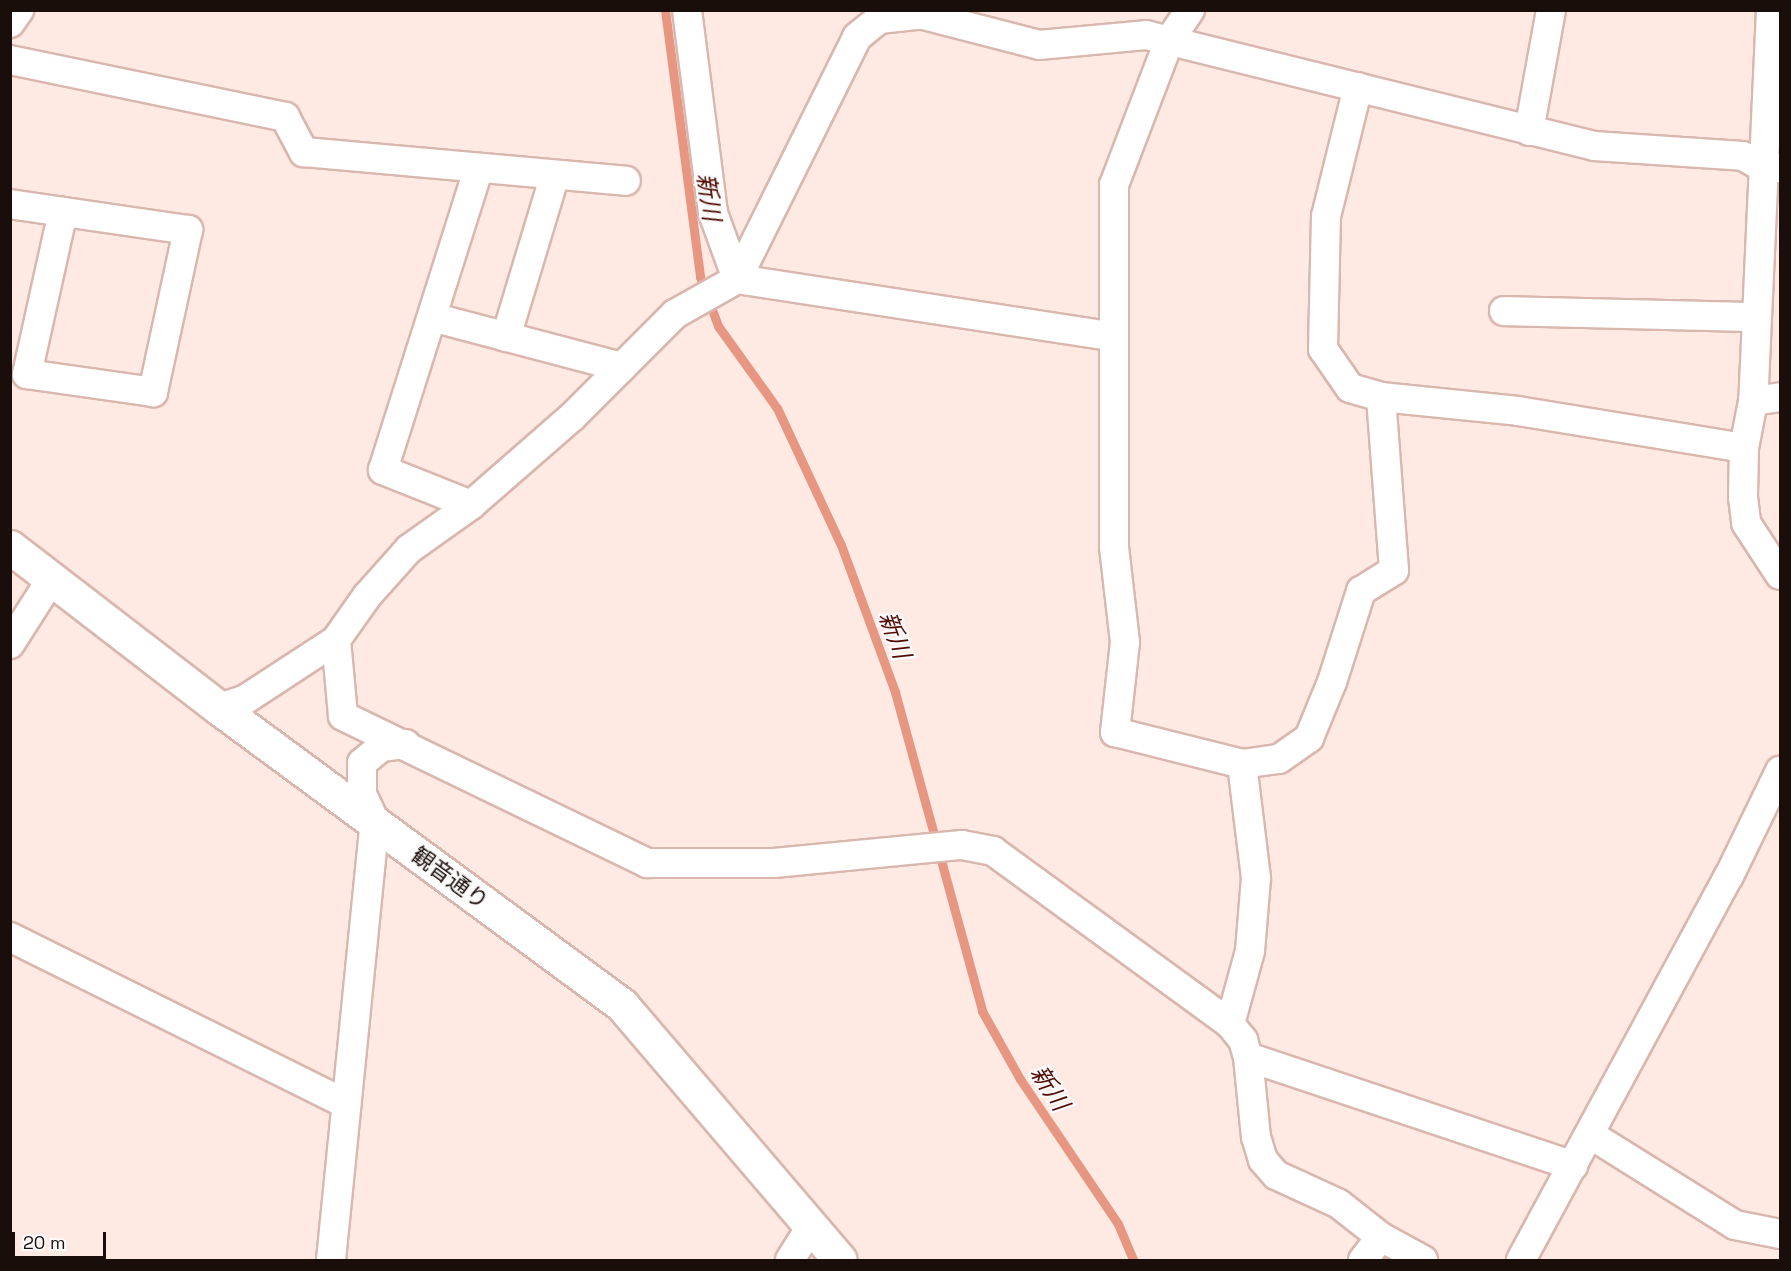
<!DOCTYPE html>
<meta charset="utf-8">
<style>
body{margin:0}
#map{position:relative;width:1791px;height:1271px;overflow:hidden;background:#fee9e3;font-family:"Space Grotesk","Noto Sans JP",sans-serif}
div>[style]{position:absolute}
.stream>*{height:9px;margin:-4.5px;padding:0 4.5px;transform-origin:4.5px;border-radius:4.5px;background:#e69681}
.roads{filter:drop-shadow(2px 0 #d9b7ae) drop-shadow(-2px 0 #d9b7ae) drop-shadow(0 2px #d9b7ae) drop-shadow(0 -2px #d9b7ae)}
.minor>*{height:28px;margin:-14px;padding:0 14px;transform-origin:14px;border-radius:14px;background:#fff}
.tertiary>*{height:33px;margin:-16.5px;padding:0 16.5px;transform-origin:16.5px;border-radius:16.5px;background:#fff}
span{translate:-50% -50%;white-space:nowrap;text-align:center;line-height:1.15;-webkit-text-stroke:4.5px #fbfbfb;paint-order:stroke}
.street-label{font-size:22px;color:#1a0e0b}
.water-label{font-size:24px;color:#520b00;font-style:italic}
.frame{position:absolute;inset:0;border:12px solid #1a0e0b;pointer-events:none}
.scale{position:absolute;left:12px;top:1232px;width:94px;height:27px;box-sizing:border-box;border:3px solid #1a0e0b;border-top:0;padding-left:8px;font-size:18px;line-height:21px;white-space:nowrap;color:#1a0e0b;-webkit-text-stroke:4px #fbfbfb;paint-order:stroke}
</style>
<div id="map">
<div class="stream">
<i style="left:665px;top:10px;width:269px;rotate:82.5deg"></i>
<i style="left:700px;top:277px;width:52px;rotate:69.8deg"></i>
<i style="left:718px;top:326px;width:101px;rotate:54.3deg"></i>
<i style="left:777px;top:408px;width:151px;rotate:65deg"></i>
<i style="left:841px;top:545px;width:157px;rotate:69.8deg"></i>
<i style="left:895px;top:692px;width:331px;rotate:74.7deg"></i>
<i style="left:982px;top:1011px;width:78px;rotate:60.8deg"></i>
<i style="left:1020px;top:1079px;width:175px;rotate:55.9deg"></i>
<i style="left:1118px;top:1224px;width:39px;rotate:67deg"></i>
</div>
<div class="roads">
<div class="minor">
<i style="left:687px;top:10px;width:205px;rotate:82.7deg"></i>
<i style="left:713px;top:213px;width:70px;rotate:70deg"></i>
<i style="left:737px;top:279px;width:381px;rotate:8.7deg"></i>
<i style="left:904px;top:10px;width:139px;rotate:14.5deg"></i>
<i style="left:1039px;top:45px;width:107px;rotate:-5.3deg"></i>
<i style="left:1146px;top:35px;width:462px;rotate:13.9deg"></i>
<i style="left:1594px;top:146px;width:149px;rotate:3.8deg"></i>
<i style="left:1743px;top:156px;width:24px;rotate:30deg"></i>
<i style="left:1764px;top:168px;width:16px"></i>
<i style="left:1190px;top:10px;width:37px;rotate:124deg"></i>
<i style="left:1169px;top:41px;width:154px;rotate:110.9deg"></i>
<i style="left:1114px;top:185px;width:362px;rotate:90deg"></i>
<i style="left:1114px;top:547px;width:96px;rotate:83.4deg"></i>
<i style="left:1125px;top:642px;width:91px;rotate:96.3deg"></i>
<i style="left:1115px;top:732px;width:131px;rotate:14.1deg"></i>
<i style="left:1242px;top:764px;width:37px;rotate:-8deg"></i>
<i style="left:1279px;top:759px;width:37px;rotate:-35deg"></i>
<i style="left:1309px;top:738px;width:61px;rotate:-67.7deg"></i>
<i style="left:1332px;top:682px;width:96px;rotate:-72.3deg"></i>
<i style="left:1361px;top:591px;width:39px;rotate:-32deg"></i>
<i style="left:1394px;top:570px;width:173px;rotate:-94.3deg"></i>
<i style="left:1771px;top:10px;width:391px;rotate:92.6deg"></i>
<i style="left:1753px;top:401px;width:48px;rotate:100.8deg"></i>
<i style="left:1744px;top:448px;width:49px;rotate:91.2deg"></i>
<i style="left:1743px;top:497px;width:26px;rotate:83deg"></i>
<i style="left:1746px;top:523px;width:62px;rotate:56.8deg"></i>
<i style="left:10px;top:23px;width:16px;rotate:-55deg"></i>
<i style="left:10px;top:60px;width:281px;rotate:11.7deg"></i>
<i style="left:285px;top:117px;width:40px;rotate:62deg"></i>
<i style="left:304px;top:152px;width:323px;rotate:5.1deg"></i>
<i style="left:1358px;top:87px;width:133px;rotate:103.9deg"></i>
<i style="left:1326px;top:216px;width:133px;rotate:91.3deg"></i>
<i style="left:1323px;top:349px;width:47px;rotate:55.3deg"></i>
<i style="left:1350px;top:388px;width:32px;rotate:16deg"></i>
<i style="left:1381px;top:397px;width:138px;rotate:5.8deg"></i>
<i style="left:1518px;top:411px;width:229px;rotate:9.3deg"></i>
<i style="left:1529px;top:131px;width:123px;rotate:-79.7deg"></i>
<i style="left:10px;top:204px;width:180px;rotate:8.3deg"></i>
<i style="left:188px;top:230px;width:166px;rotate:102.2deg"></i>
<i style="left:153px;top:392px;width:127px;rotate:-171.9deg"></i>
<i style="left:27px;top:374px;width:166px;rotate:-77.5deg"></i>
<i style="left:1504px;top:311px;width:252px;rotate:1.4deg"></i>
<i style="left:432px;top:317px;width:196px;rotate:14.8deg"></i>
<i style="left:506px;top:337px;width:169px;rotate:-73.2deg"></i>
<i style="left:1753px;top:401px;width:27px;rotate:-8deg"></i>
<i style="left:471px;top:505px;width:95px;rotate:-158.3deg"></i>
<i style="left:383px;top:470px;width:317px;rotate:-72.4deg"></i>
<i style="left:336px;top:640px;width:76px;rotate:84.7deg"></i>
<i style="left:343px;top:716px;width:338px;rotate:25.8deg"></i>
<i style="left:647px;top:863px;width:127px"></i>
<i style="left:774px;top:863px;width:189px;rotate:-5.5deg"></i>
<i style="left:962px;top:845px;width:32px;rotate:11deg"></i>
<i style="left:993px;top:851px;width:293px;rotate:36.1deg"></i>
<i style="left:1230px;top:1024px;width:21px;rotate:51deg"></i>
<i style="left:1243px;top:1040px;width:18px;rotate:74deg"></i>
<i style="left:1248px;top:1057px;width:80px;rotate:84.3deg"></i>
<i style="left:1256px;top:1137px;width:24px;rotate:73deg"></i>
<i style="left:1263px;top:1160px;width:20px;rotate:49deg"></i>
<i style="left:1276px;top:1175px;width:69px;rotate:24.7deg"></i>
<i style="left:1339px;top:1204px;width:53px;rotate:38.2deg"></i>
<i style="left:1381px;top:1237px;width:48px;rotate:28.7deg"></i>
<i style="left:10px;top:644px;width:78px;rotate:-57.5deg"></i>
<i style="left:219px;top:708px;width:28px;rotate:-18deg"></i>
<i style="left:246px;top:699px;width:108px;rotate:-33.2deg"></i>
<i style="left:336px;top:640px;width:54px;rotate:-54.8deg"></i>
<i style="left:367px;top:596px;width:63px;rotate:-48.2deg"></i>
<i style="left:409px;top:549px;width:76px;rotate:-35.4deg"></i>
<i style="left:471px;top:505px;width:134px;rotate:-41.1deg"></i>
<i style="left:572px;top:417px;width:146px;rotate:-45deg"></i>
<i style="left:675px;top:314px;width:71px;rotate:-29.4deg"></i>
<i style="left:737px;top:279px;width:270px;rotate:-63.6deg"></i>
<i style="left:857px;top:37px;width:28px;rotate:-39deg"></i>
<i style="left:879px;top:19px;width:37px;rotate:-6deg"></i>
<i style="left:916px;top:15px;width:6px;rotate:-51deg"></i>
<i style="left:10px;top:937px;width:375px;rotate:26.4deg"></i>
<i style="left:1230px;top:1024px;width:76px;rotate:-74.7deg"></i>
<i style="left:1250px;top:951px;width:73px;rotate:-85.3deg"></i>
<i style="left:1256px;top:878px;width:115px;rotate:-97deg"></i>
<i style="left:1248px;top:1057px;width:343px;rotate:18.5deg"></i>
<i style="left:1591px;top:1135px;width:170px;rotate:32deg"></i>
<i style="left:1735px;top:1225px;width:46px;rotate:11.3deg"></i>
<i style="left:331px;top:1260px;width:440px;rotate:-84.3deg"></i>
<i style="left:375px;top:822px;width:31px;rotate:-115deg"></i>
<i style="left:362px;top:794px;width:31px;rotate:-90deg"></i>
<i style="left:362px;top:763px;width:25px;rotate:-40deg"></i>
<i style="left:381px;top:747px;width:25px;rotate:-7deg"></i>
<i style="left:790px;top:1260px;width:40px;rotate:-58deg"></i>
<i style="left:1363px;top:1260px;width:29px;rotate:-52deg"></i>
<i style="left:1521px;top:1260px;width:437px;rotate:-61.6deg"></i>
<i style="left:1729px;top:876px;width:117px;rotate:-64.1deg"></i>
</div>
<div class="tertiary">
<i style="left:10px;top:547px;width:264px;rotate:37.6deg"></i>
<i style="left:219px;top:708px;width:501px;rotate:36.39deg"></i>
<i style="left:622px;top:1005px;width:335px;rotate:49.5deg"></i>
</div>
</div>
<div class="street-label">
<span style="left:450px;top:878px;rotate:36deg">観音通り</span>
</div>
<div class="water-label">
<span style="left:709px;top:197px;rotate:82deg">新川</span>
<span style="left:895px;top:635px;rotate:70deg">新川</span>
<span style="left:1050px;top:1088px;rotate:57deg">新川</span>
</div>
<div class="frame"></div>
<div class="scale">20 m</div>
</div>
